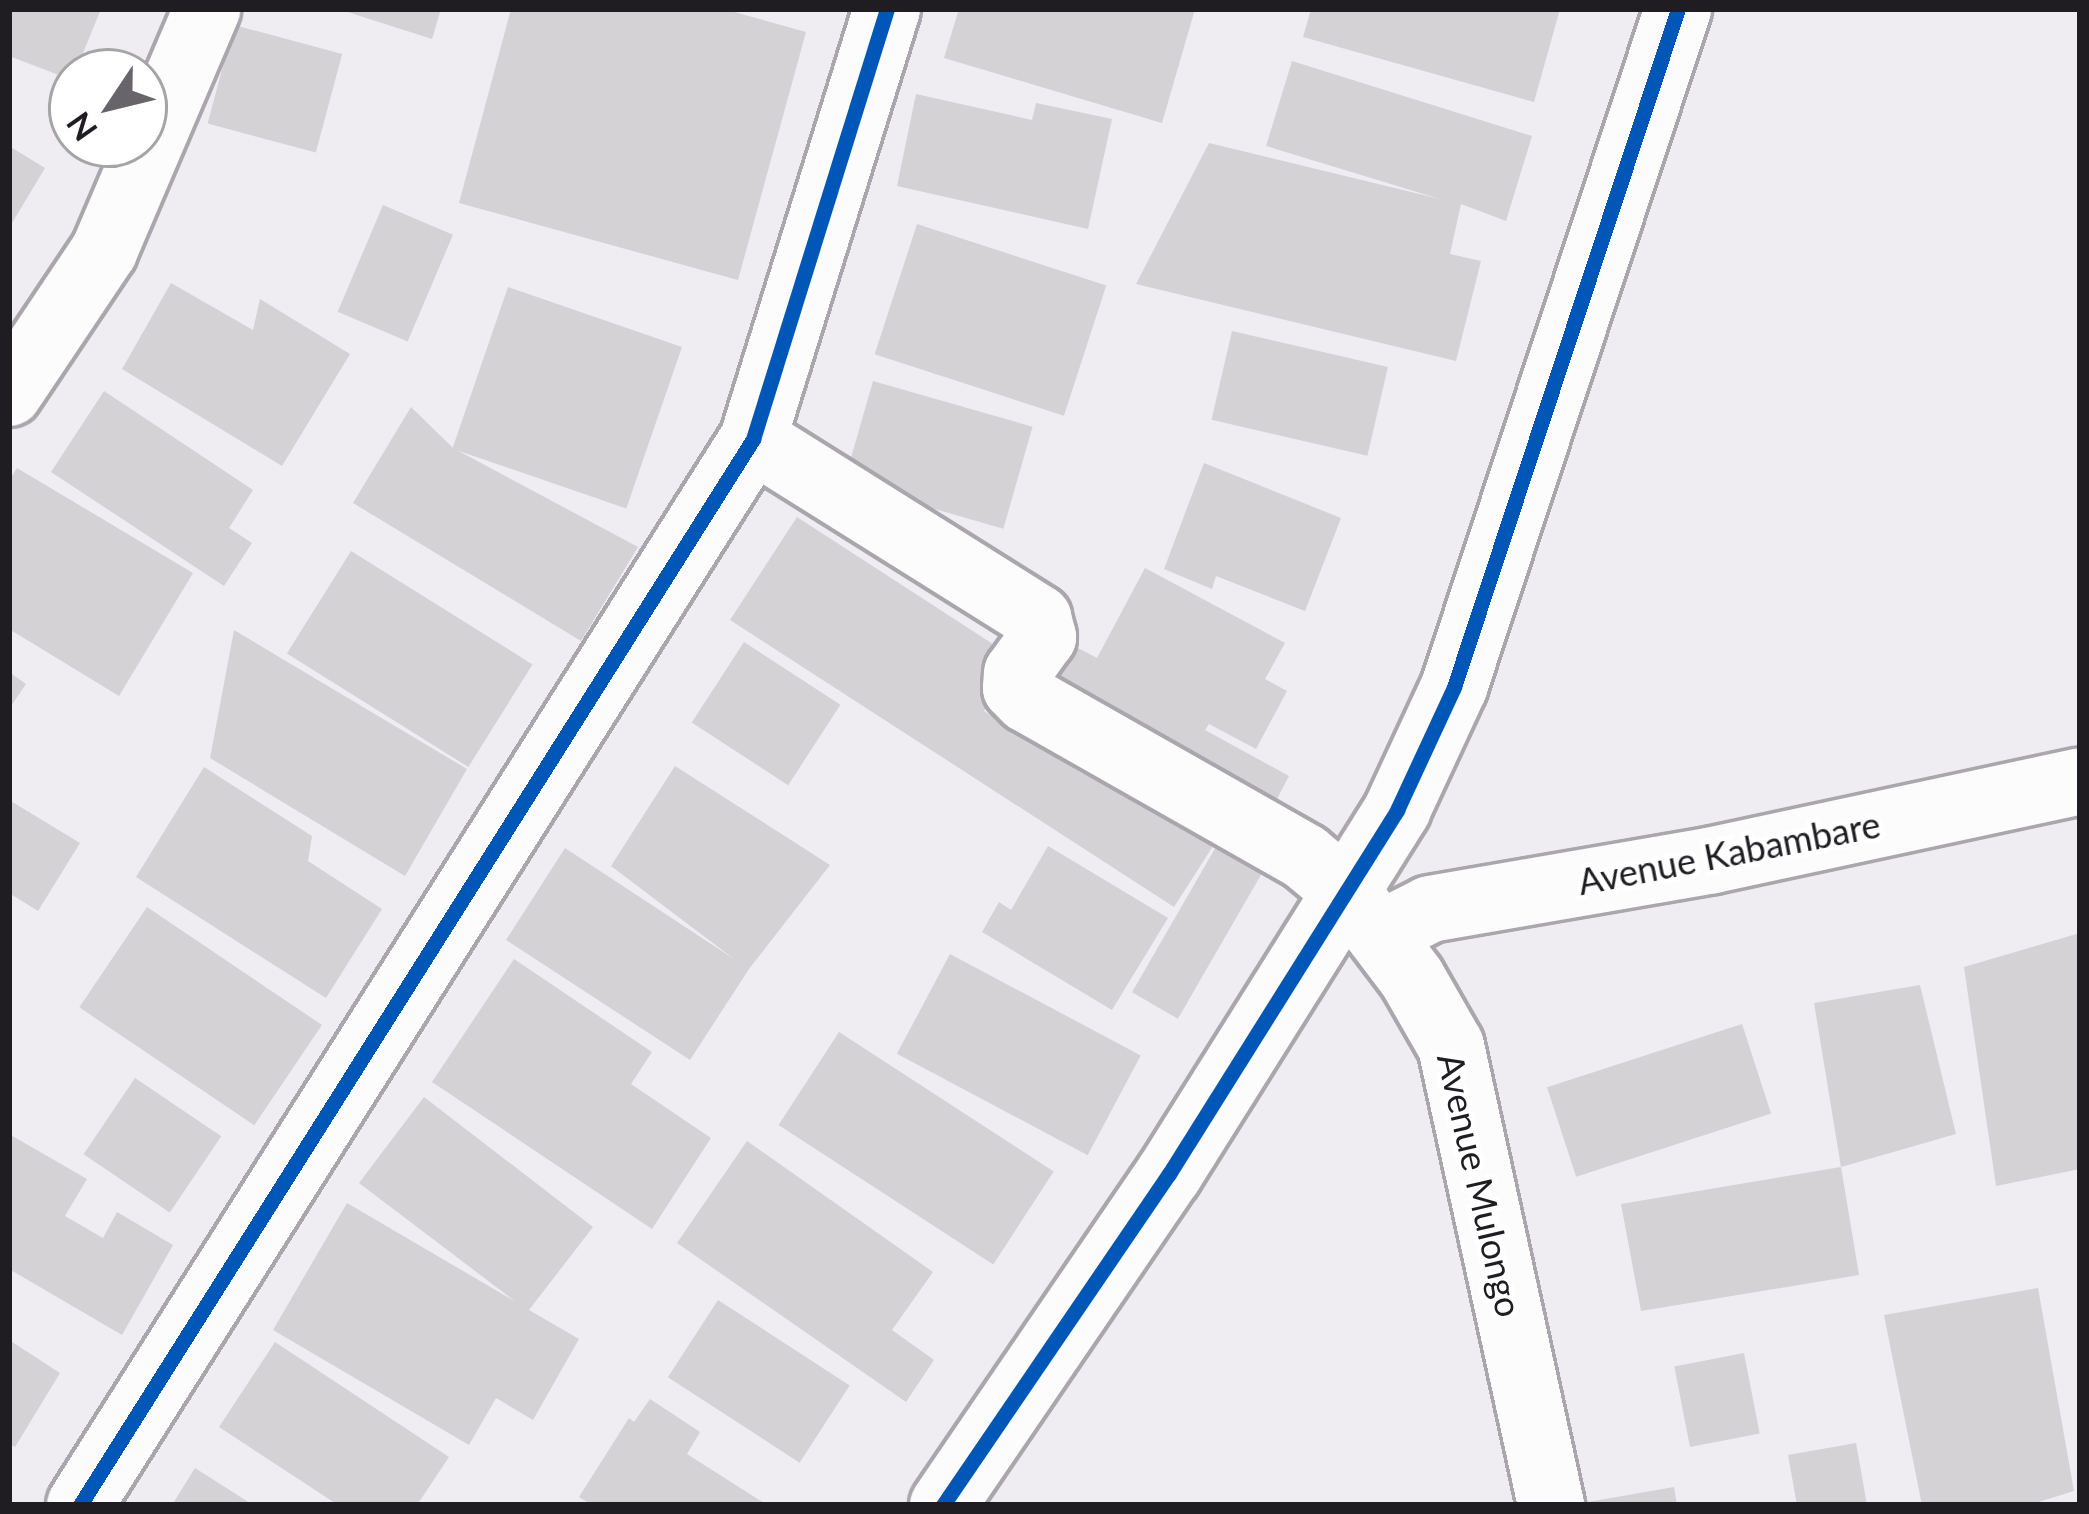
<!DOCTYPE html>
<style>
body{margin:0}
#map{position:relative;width:2089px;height:1514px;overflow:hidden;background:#efecf2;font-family:Lato,sans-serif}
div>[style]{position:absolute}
.building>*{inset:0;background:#d5d2d6;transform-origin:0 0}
.roads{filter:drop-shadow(3px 0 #aaa7ac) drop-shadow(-3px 0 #aaa7ac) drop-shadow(0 3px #aaa7ac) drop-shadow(0 -3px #aaa7ac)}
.street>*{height:66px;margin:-33px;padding:0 33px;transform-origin:33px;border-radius:33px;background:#fdfcfd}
.secondary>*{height:66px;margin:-33px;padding:0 33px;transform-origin:33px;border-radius:33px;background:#fdfcfd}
.cycleway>*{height:15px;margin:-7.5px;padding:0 7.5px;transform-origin:7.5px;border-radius:7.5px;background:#0057b8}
span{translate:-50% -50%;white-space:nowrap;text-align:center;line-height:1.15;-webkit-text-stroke:10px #fff;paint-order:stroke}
.street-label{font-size:36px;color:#1f1d21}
.frame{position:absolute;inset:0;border:12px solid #1f1d21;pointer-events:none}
.north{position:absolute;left:48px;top:48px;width:120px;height:120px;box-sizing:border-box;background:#fff;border:3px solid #a5a5a6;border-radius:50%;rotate:235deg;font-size:33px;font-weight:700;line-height:48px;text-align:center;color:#1f1d21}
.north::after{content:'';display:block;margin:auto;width:42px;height:54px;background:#68656a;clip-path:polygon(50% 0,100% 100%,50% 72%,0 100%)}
</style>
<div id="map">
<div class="building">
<i style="clip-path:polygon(9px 9px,101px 9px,72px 80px,9px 56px)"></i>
<i style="clip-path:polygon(338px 9px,441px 9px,432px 39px)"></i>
<i style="clip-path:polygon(511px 9px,724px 9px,806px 32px,738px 280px,459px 203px)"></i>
<i style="clip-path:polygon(959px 9px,1195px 9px,1162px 123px,944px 58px)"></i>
<i style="clip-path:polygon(1311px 9px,1560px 9px,1534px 102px,1303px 37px)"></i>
<i style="left:234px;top:25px;width:112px;height:102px;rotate:15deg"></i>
<i style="clip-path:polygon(1292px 61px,1532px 136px,1506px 221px,1461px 204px,1450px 254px,1481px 261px,1456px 361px,1136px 284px,1209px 143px,1440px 199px,1266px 146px)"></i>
<i style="clip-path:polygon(916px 94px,1032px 120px,1036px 103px,1112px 119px,1088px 229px,897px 186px)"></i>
<i style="clip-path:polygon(9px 146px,45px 168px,9px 228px)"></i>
<i style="left:383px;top:205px;width:76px;height:116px;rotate:23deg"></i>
<i style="left:917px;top:224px;width:199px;height:137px;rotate:18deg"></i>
<i style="clip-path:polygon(171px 283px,253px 330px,260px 299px,350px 354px,282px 466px,122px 369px)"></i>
<i style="left:508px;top:287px;width:184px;height:171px;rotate:19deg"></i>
<i style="left:1232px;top:331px;width:160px;height:91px;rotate:13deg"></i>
<i style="left:873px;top:381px;width:166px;height:106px;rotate:16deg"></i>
<i style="clip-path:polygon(104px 391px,253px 490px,229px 528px,252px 543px,224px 586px,51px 472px)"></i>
<i style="clip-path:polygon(411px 407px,453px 448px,638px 547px,581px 641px,353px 503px)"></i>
<i style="clip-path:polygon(1204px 463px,1341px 518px,1305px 611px,1216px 576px,1212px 589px,1164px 569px)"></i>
<i style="clip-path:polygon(17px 468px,193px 573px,119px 696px,9px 629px,9px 481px)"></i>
<i style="clip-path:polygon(797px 517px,1016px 659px,984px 711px,1083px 774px,1098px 749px,1229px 821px,1174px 907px,730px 620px)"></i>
<i style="left:351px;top:551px;width:214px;height:121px;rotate:32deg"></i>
<i style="clip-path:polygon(1145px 568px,1285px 643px,1265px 679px,1287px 691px,1256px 749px,1209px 724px,1205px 730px,1289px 776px,1266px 820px,1024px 688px,1053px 635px,1097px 658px)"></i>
<i style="clip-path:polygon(234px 630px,467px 769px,405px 876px,210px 758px)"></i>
<i style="left:744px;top:642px;width:115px;height:96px;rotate:33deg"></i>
<i style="clip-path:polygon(9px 672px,26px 684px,9px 709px)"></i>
<i style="clip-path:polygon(675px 766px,830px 865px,749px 969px,690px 1060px,506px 940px,565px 848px,734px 959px,611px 866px)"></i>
<i style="clip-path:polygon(204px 767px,312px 836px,308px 861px,382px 909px,326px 998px,136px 877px)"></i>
<i style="clip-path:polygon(9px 800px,80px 843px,38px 911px,9px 893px)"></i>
<i style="left:1228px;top:826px;width:53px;height:192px;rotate:30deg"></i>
<i style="clip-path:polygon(1048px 846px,1168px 918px,1112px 1010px,982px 932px,999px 902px,1011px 910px)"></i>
<i style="left:147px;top:907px;width:211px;height:121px;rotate:34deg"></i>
<i style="clip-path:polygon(2080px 933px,2080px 1169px,1996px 1186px,1964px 967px)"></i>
<i style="left:950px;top:954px;width:216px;height:113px;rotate:28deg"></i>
<i style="clip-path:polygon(514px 959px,652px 1052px,631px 1084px,711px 1138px,652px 1229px,432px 1082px)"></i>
<i style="clip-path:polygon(1920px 985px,1956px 1134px,1841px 1167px,1859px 1275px,1641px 1311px,1621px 1204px,1841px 1167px,1814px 1003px)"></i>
<i style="left:1742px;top:1024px;width:94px;height:205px;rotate:72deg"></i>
<i style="left:839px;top:1032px;width:256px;height:111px;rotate:33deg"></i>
<i style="left:135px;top:1078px;width:104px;height:92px;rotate:34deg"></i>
<i style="clip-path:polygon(424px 1097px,593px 1227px,529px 1310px,579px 1339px,533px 1420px,496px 1398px,469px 1445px,273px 1330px,347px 1203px,516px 1302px,359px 1183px)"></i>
<i style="clip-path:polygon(9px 1134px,87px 1179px,65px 1216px,103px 1238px,117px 1212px,173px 1245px,122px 1335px,9px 1269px)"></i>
<i style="clip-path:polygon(747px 1141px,933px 1272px,892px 1330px,934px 1360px,906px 1402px,677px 1243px)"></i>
<i style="clip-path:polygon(2038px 1288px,2074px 1491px,2029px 1505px,1922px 1505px,1884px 1315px)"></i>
<i style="left:718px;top:1300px;width:157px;height:92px;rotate:33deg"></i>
<i style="clip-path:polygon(9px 1340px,60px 1373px,15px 1447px,9px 1444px)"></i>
<i style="clip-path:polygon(275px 1342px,449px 1457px,417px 1505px,338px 1505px,219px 1427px)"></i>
<i style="left:1744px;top:1353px;width:82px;height:71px;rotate:79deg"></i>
<i style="clip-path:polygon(650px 1399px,700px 1432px,687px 1454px,767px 1505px,592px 1505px,579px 1497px,629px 1418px,634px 1422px)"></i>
<i style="clip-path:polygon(1856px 1443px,1867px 1505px,1797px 1505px,1788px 1455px)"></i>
<i style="clip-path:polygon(195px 1468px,253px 1505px,172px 1505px)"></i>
<i style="clip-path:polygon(1674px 1487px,1677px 1505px,1582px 1505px,1582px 1503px)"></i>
</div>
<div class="roads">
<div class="street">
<i style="left:9px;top:393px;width:171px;rotate:-56.2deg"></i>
<i style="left:104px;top:251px;width:263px;rotate:-66.9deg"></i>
<i style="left:753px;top:439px;width:337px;rotate:32.1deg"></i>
<i style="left:1038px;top:618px;width:20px;rotate:75deg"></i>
<i style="left:1043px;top:637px;width:44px;rotate:125.8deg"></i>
<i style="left:1017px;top:673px;width:15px;rotate:94deg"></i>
<i style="left:1016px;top:688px;width:16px;rotate:45deg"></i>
<i style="left:1027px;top:699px;width:320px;rotate:29.6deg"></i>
<i style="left:1305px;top:857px;width:55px;rotate:39.8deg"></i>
<i style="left:1381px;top:934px;width:55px;rotate:-27deg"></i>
<i style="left:1430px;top:909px;width:287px;rotate:-9.8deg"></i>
<i style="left:1713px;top:860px;width:375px;rotate:-12.1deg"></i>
<i style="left:80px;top:1505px;width:1261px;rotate:-57.73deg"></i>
<i style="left:753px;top:439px;width:450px;rotate:-72.7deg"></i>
</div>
<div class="secondary">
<i style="left:1347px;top:892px;width:108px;rotate:52.9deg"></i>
<i style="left:1412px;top:978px;width:78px;rotate:60.2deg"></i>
<i style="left:1451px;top:1046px;width:470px;rotate:77.7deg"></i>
<i style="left:943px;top:1505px;width:401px;rotate:-55.7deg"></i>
<i style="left:1169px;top:1174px;width:430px;rotate:-57.9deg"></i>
<i style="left:1397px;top:810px;width:136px;rotate:-65.1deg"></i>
<i style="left:1454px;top:687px;width:714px;rotate:-71.72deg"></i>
</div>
</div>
<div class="cycleway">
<i style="left:80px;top:1505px;width:1261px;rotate:-57.73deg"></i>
<i style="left:753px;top:439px;width:450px;rotate:-72.7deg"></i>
<i style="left:943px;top:1505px;width:401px;rotate:-55.7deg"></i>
<i style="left:1169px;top:1174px;width:430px;rotate:-57.9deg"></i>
<i style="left:1397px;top:810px;width:136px;rotate:-65.1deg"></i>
<i style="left:1454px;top:687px;width:714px;rotate:-71.72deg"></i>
</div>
<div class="street-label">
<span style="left:1729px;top:853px;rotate:-11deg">Avenue Kabambare</span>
<span style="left:1480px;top:1185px;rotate:77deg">Avenue Mulongo</span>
</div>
<div class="frame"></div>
<div class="north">N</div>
</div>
